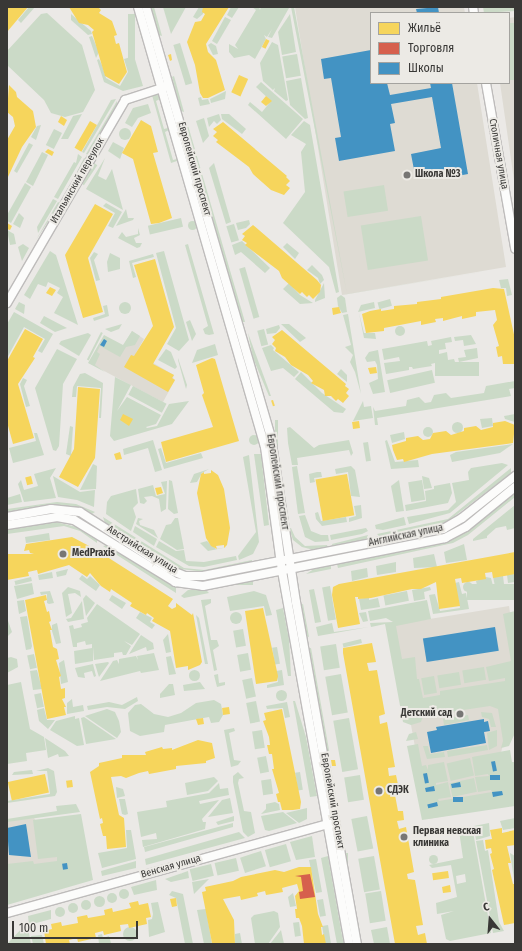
<!DOCTYPE html>
<meta charset="utf-8">
<style>
body{margin:0}
#map{position:relative;width:522px;height:951px;overflow:hidden;background:#ebe9e6;font-family:"Fira Sans Condensed",sans-serif}
div>[style]{position:absolute}
.built>*{inset:0;background:#dedbd3}
.green>*{inset:0;background:#cbdac7;transform-origin:0 0}
.round{border-radius:50%}
.homes>*{inset:0;background:#f6d55c;transform-origin:0 0}
.shops>*{inset:0;background:#d6604d}
.schools>*{inset:0;background:#4393c3;transform-origin:0 0}
.roads{filter:drop-shadow(1px 0 #bebcbb) drop-shadow(-1px 0 #bebcbb) drop-shadow(0 1px #bebcbb) drop-shadow(0 -1px #bebcbb)}
.minor>*{height:8px;margin:-4px;padding:0 4px;transform-origin:4px;border-radius:4px;background:#fcfcfb}
.dots>*{width:11px;height:11px;translate:-50% -50%;box-sizing:border-box;border:2px solid #eceae5;border-radius:50%}
span{translate:-50% -50%;white-space:nowrap;text-align:center;line-height:1.15;-webkit-text-stroke:4px #eceae5;paint-order:stroke}
.street-label{font-size:10px;color:#393836}
.poi-label{font-size:10px;color:#393836;font-weight:700}
.left{translate:0 -50%;text-align:left}
.right{translate:-100% -50%;text-align:right}
.frame{position:absolute;inset:0;border:8px solid #393836;pointer-events:none}
.legend{position:absolute;left:370px;top:12px;width:140px;height:72px;box-sizing:border-box;background:#eceae5;border:1px solid #a4a39f;margin:0;padding:5px 7px;list-style:none;font-size:12px;color:#393836}
.legend li{display:flex;align-items:center;gap:8px;height:20px}
.legend b{width:20px;border:1px solid #a4a39f}
.north{position:absolute;left:470px;top:899px;width:40px;height:40px;-webkit-text-stroke:3px #eceae5;paint-order:stroke;rotate:343deg;font-size:11px;font-weight:700;line-height:16px;text-align:center;color:#393836}
.north::after{content:'';display:block;margin:auto;width:14px;height:18px;background:#393836;clip-path:polygon(50% 0,100% 100%,50% 72%,0 100%)}
.scale{position:absolute;left:12px;top:921px;width:126px;height:18px;box-sizing:border-box;border:2px solid #393836;border-top:0;padding-left:5px;font-size:12px;line-height:14px;white-space:nowrap;color:#393836;-webkit-text-stroke:3px #eceae5;paint-order:stroke}
</style>
<div id="map">
<div class="built">
<i style="clip-path:polygon(295px 7px,464px 7px,465px 13px,371px 13px,371px 83px,477px 83px,506px 267px,342px 295px)"></i>
<i style="clip-path:polygon(515px 17px,515px 187px,500px 83px,509px 83px,509px 18px)"></i>
<i style="clip-path:polygon(132px 331px,144px 339px,136px 353px,174px 375px,173px 378px,175px 380px,163px 402px,89px 363px,104px 336px,123px 346px)"></i>
<i style="clip-path:polygon(509px 606px,515px 647px,511px 711px,499px 761px,506px 805px,428px 819px,393px 625px)"></i>
<i style="clip-path:polygon(34px 818px,72px 871px,7px 889px,7px 821px)"></i>
</div>
<div class="green">
<i style="clip-path:polygon(29px 7px,35px 7px,21px 23px,18px 20px)"></i>
<i style="clip-path:polygon(151px 7px,154px 7px,162px 36px,159px 35px)"></i>
<i style="clip-path:polygon(163px 7px,186px 7px,171px 34px)"></i>
<i style="clip-path:polygon(199px 7px,203px 7px,203px 14px,197px 19px,193px 17px)"></i>
<i style="clip-path:polygon(231px 7px,239px 7px,232px 18px,227px 15px)"></i>
<i style="clip-path:polygon(252px 7px,259px 7px,260px 10px,261px 7px,289px 8px,272px 38px,268px 37px,272px 29px,267px 37px,264px 35px,266px 39px,255px 59px,249px 55px,234px 58px,229px 52px,229px 44px,238px 49px,235px 45px,256px 10px)"></i>
<i style="clip-path:polygon(291px 7px,294px 7px,347px 294px,506px 268px,342px 295px,347px 294px)"></i>
<i style="clip-path:polygon(483px 7px,515px 7px,515px 11px,484px 13px)"></i>
<i style="clip-path:polygon(47px 13px,82px 45px,95px 90px,83px 112px,65px 117px,51px 113px,44px 100px,7px 65px,7px 51px,41px 14px)"></i>
<i style="clip-path:polygon(71px 14px,91px 31px,92px 34px,88px 35px,71px 20px)"></i>
<i style="left:128px;top:14px;width:7px;height:69px"></i>
<i style="clip-path:polygon(290px 14px,296px 52px,282px 55px,278px 32px)"></i>
<i style="clip-path:polygon(225px 17px,231px 20px,217px 44px,212px 41px)"></i>
<i style="left:515px;top:23px;width:57px;height:6px;rotate:90deg"></i>
<i style="clip-path:polygon(92px 36px,99px 52px,96px 58px,89px 37px)"></i>
<i style="clip-path:polygon(272px 42px,278px 45px,288px 100px,286px 101px,274px 91px,275px 88px,273px 90px,263px 81px,260px 63px)"></i>
<i style="left:180px;top:43px;width:42px;height:7px;rotate:73deg"></i>
<i style="clip-path:polygon(211px 43px,216px 46px,218px 54px,213px 55px,208px 45px)"></i>
<i style="left:297px;top:54px;width:22px;height:15px;rotate:80deg"></i>
<i style="clip-path:polygon(134px 56px,143px 86px,123px 91px,104px 82px,97px 60px,99px 59px,102px 65px,106px 78px,120px 86px,128px 72px,124px 59px)"></i>
<i style="clip-path:polygon(174px 76px,184px 112px,181px 111px,172px 77px)"></i>
<i style="clip-path:polygon(301px 78px,308px 118px,305px 119px,290px 105px,286px 81px)"></i>
<i style="clip-path:polygon(261px 82px,303px 119px,286px 139px,248px 105px,250px 102px,262px 112px,271px 101px,256px 87px)"></i>
<i style="clip-path:polygon(226px 91px,225px 99px,211px 103px,210px 99px)"></i>
<i style="clip-path:polygon(152px 95px,158px 95px,160px 99px,156px 101px,164px 129px,168px 128px,169px 130px,165px 132px,173px 160px,177px 159px,177px 161px,171px 163px)"></i>
<i style="clip-path:polygon(201px 97px,202px 100px,208px 99px,210px 104px,200px 106px,198px 98px)"></i>
<i style="clip-path:polygon(116px 99px,84px 153px,82px 152px,111px 100px)"></i>
<i style="clip-path:polygon(117px 101px,117px 104px,88px 155px,86px 154px)"></i>
<i style="clip-path:polygon(148px 104px,151px 113px,138px 118px,132px 127px,125px 123px,133px 108px)"></i>
<i style="clip-path:polygon(82px 114px,68px 139px,61px 139px,73px 116px)"></i>
<i style="clip-path:polygon(219px 114px,221px 120px,217px 124px,214px 121px,209px 127px,207px 118px)"></i>
<i style="clip-path:polygon(221px 114px,229px 114px,246px 129px,242px 134px,222px 119px)"></i>
<i style="clip-path:polygon(204px 118px,209px 136px,203px 143px,196px 121px)"></i>
<i style="clip-path:polygon(304px 121px,310px 125px,339px 292px,336px 293px,329px 267px,283px 223px,305px 192px,301px 152px,306px 144px,291px 135px)"></i>
<i style="clip-path:polygon(187px 122px,245px 322px,242px 322px,186px 126px)"></i>
<i style="clip-path:polygon(41px 125px,36px 140px,31px 137px,37px 126px)"></i>
<i class="round" style="left:119px;top:128px;width:12px;height:12px"></i>
<i style="left:54px;top:129px;width:9px;height:18px;rotate:27deg"></i>
<i style="clip-path:polygon(113px 142px,124px 148px,120px 159px,108px 151px)"></i>
<i style="clip-path:polygon(29px 143px,33px 145px,17px 173px,14px 171px)"></i>
<i style="clip-path:polygon(42px 152px,48px 155px,33px 186px,26px 182px)"></i>
<i style="clip-path:polygon(78px 154px,82px 157px,58px 199px,54px 197px,74px 162px,76px 163px)"></i>
<i style="left:84px;top:158px;width:2px;height:49px;rotate:27deg"></i>
<i style="clip-path:polygon(105px 158px,98px 176px,106px 180px,112px 169px,123px 210px,86px 189px)"></i>
<i style="left:94px;top:163px;width:4px;height:24px;rotate:34deg"></i>
<i style="clip-path:polygon(214px 163px,231px 222px,226px 224px,209px 168px)"></i>
<i style="clip-path:polygon(25px 183px,31px 187px,11px 223px,7px 221px,7px 215px)"></i>
<i style="left:384px;top:185px;width:26px;height:41px;rotate:81deg"></i>
<i style="clip-path:polygon(53px 199px,57px 201px,38px 233px,37px 227px)"></i>
<i style="clip-path:polygon(58px 202px,60px 203px,36px 240px)"></i>
<i style="clip-path:polygon(106px 203px,122px 212px,113px 228px,108px 226px,115px 213px,103px 206px)"></i>
<i style="clip-path:polygon(126px 209px,128px 218px,134px 218px,133px 220px,116px 226px)"></i>
<i style="clip-path:polygon(19px 213px,24px 218px,20px 228px,13px 224px)"></i>
<i style="left:421px;top:216px;width:45px;height:61px;rotate:81deg"></i>
<i style="left:181px;top:218px;width:9px;height:34px;rotate:77deg"></i>
<i style="clip-path:polygon(249px 220px,250px 224px,246px 228px,238px 230px,236px 223px)"></i>
<i class="round" style="left:187.5px;top:220.5px;width:9px;height:9px"></i>
<i style="left:234px;top:224px;width:17px;height:8px;rotate:73deg"></i>
<i style="clip-path:polygon(138px 228px,140px 235px,134px 238px,136px 243px,142px 243px,140px 247px,137px 248px,118px 238px,122px 232px,126px 237px,138px 234px)"></i>
<i style="clip-path:polygon(7px 230px,14px 234px,16px 244px,10px 245px)"></i>
<i style="clip-path:polygon(242px 241px,270px 268px,265px 273px,241px 252px,235px 255px,232px 245px)"></i>
<i style="clip-path:polygon(287px 243px,299px 253px,295px 259px,283px 247px)"></i>
<i style="clip-path:polygon(23px 244px,29px 248px,22px 261px,18px 247px)"></i>
<i style="clip-path:polygon(188px 244px,214px 334px,209px 335px,205px 334px,203px 329px,208px 326px,185px 245px)"></i>
<i style="clip-path:polygon(50px 251px,56px 255px,78px 325px,54px 313px,63px 297px,57px 293px,60px 288px,48px 282px,46px 287px,38px 284px,30px 299px,24px 295px)"></i>
<i style="clip-path:polygon(164px 251px,189px 340px,179px 351px,167px 344px,176px 328px,156px 253px)"></i>
<i style="clip-path:polygon(94px 252px,98px 254px,94px 260px,100px 280px,96px 281px,90px 258px)"></i>
<i style="clip-path:polygon(110px 253px,120px 258px,120px 269px,108px 272px,107px 262px)"></i>
<i style="clip-path:polygon(153px 254px,154px 257px,132px 263px,136px 277px,133px 278px,129px 261px)"></i>
<i style="clip-path:polygon(312px 265px,322px 275px,324px 280px,320px 284px,318px 278px,307px 270px)"></i>
<i style="left:245px;top:267px;width:52px;height:6px;rotate:74deg"></i>
<i style="clip-path:polygon(508px 279px,512px 295px,507px 296px,506px 288px,501px 288px,499px 280px)"></i>
<i style="clip-path:polygon(289px 283px,300px 295px,313px 303px,300px 304px,283px 289px)"></i>
<i style="clip-path:polygon(324px 283px,325px 298px,315px 302px,315px 300px)"></i>
<i style="clip-path:polygon(341px 295px,345px 298px,347px 312px,342px 313px,338px 306px,337px 298px)"></i>
<i style="left:390px;top:299px;width:7px;height:13px;rotate:74deg"></i>
<i class="round" style="left:119px;top:302px;width:12px;height:12px"></i>
<i style="clip-path:polygon(19px 302px,25px 305px,24px 314px,15px 309px)"></i>
<i style="clip-path:polygon(374px 302px,375px 308px,358px 312px,361px 305px)"></i>
<i style="clip-path:polygon(107px 305px,109px 316px,94px 321px,93px 318px,105px 314px,103px 306px)"></i>
<i style="clip-path:polygon(14px 312px,53px 334px,42px 353px,38px 351px,45px 339px,24px 327px,7px 358px,7px 324px)"></i>
<i style="clip-path:polygon(359px 313px,364px 333px,375px 333px,376px 339px,364px 338px)"></i>
<i style="clip-path:polygon(348px 314px,361px 394px,355px 372px,350px 362px,353px 355px,345px 347px,351px 345px,343px 315px)"></i>
<i style="clip-path:polygon(44px 316px,67px 328px,55px 332px,40px 323px)"></i>
<i style="clip-path:polygon(190px 320px,196px 334px,192px 341px,186px 322px)"></i>
<i style="clip-path:polygon(122px 324px,119px 329px,111px 332px,105px 329px)"></i>
<i style="clip-path:polygon(281px 324px,289px 324px,306px 338px,300px 342px)"></i>
<i style="clip-path:polygon(279px 325px,280px 328px,276px 333px,267px 334px,266px 329px)"></i>
<i class="round" style="left:395px;top:326px;width:10px;height:10px"></i>
<i style="left:264px;top:329px;width:16px;height:7px;rotate:75deg"></i>
<i style="clip-path:polygon(132px 331px,140px 336px,135px 345px,126px 347px,120px 357px,100px 346px,97px 352px,100px 354px,95px 365px,105px 372px,88px 363px,104px 335px,123px 345px)"></i>
<i style="left:101px;top:332px;width:2px;height:31px;rotate:27deg"></i>
<i style="clip-path:polygon(88px 333px,91px 335px,79px 356px,59px 344px,61px 341px)"></i>
<i style="clip-path:polygon(248px 333px,271px 396px,269px 396px,253px 358px)"></i>
<i style="clip-path:polygon(471px 335px,476px 344px,464px 346px,463px 340px,455px 341px,454px 337px)"></i>
<i style="clip-path:polygon(451px 337px,452px 342px,445px 343px,446px 349px,439px 350px,439px 354px,447px 352px,448px 360px,454px 359px,455px 362px,435px 366px,435px 363px,431px 364px,432px 366px,413px 369px,412px 367px,409px 367px,409px 370px,386px 374px,384px 363px,400px 361px,399px 357px,384px 360px,382px 349px,427px 341px,428px 346px,432px 345px,431px 341px)"></i>
<i style="clip-path:polygon(215px 344px,218px 355px,192px 363px,197px 350px)"></i>
<i style="clip-path:polygon(271px 345px,274px 348px,273px 350px,299px 372px,294px 377px,283px 368px,271px 371px,262px 348px)"></i>
<i style="clip-path:polygon(477px 348px,478px 358px,459px 362px,458px 358px,466px 357px,464px 350px)"></i>
<i style="clip-path:polygon(57px 349px,77px 359px,63px 384px,59px 446px,56px 451px,53px 450px,35px 388px)"></i>
<i style="clip-path:polygon(166px 349px,171px 352px,177px 367px,175px 369px,158px 360px)"></i>
<i style="clip-path:polygon(378px 350px,385px 392px,373px 394px,369px 383px,378px 379px,377px 365px,375px 361px,367px 362px,365px 358px,369px 352px)"></i>
<i style="clip-path:polygon(178px 358px,187px 385px,186px 389px,178px 360px)"></i>
<i style="left:479px;top:362px;width:14px;height:44px;rotate:90deg"></i>
<i style="clip-path:polygon(341px 369px,347px 375px,347px 382px,337px 374px)"></i>
<i style="left:432px;top:370px;width:13px;height:46px;rotate:77deg"></i>
<i style="clip-path:polygon(301px 372px,322px 393px,346px 409px,343px 413px,334px 412px,295px 379px)"></i>
<i style="clip-path:polygon(85px 373px,103px 383px,101px 418px,99px 418px,101px 388px,77px 386px,76px 397px,72px 397px,73px 387px,80px 374px)"></i>
<i style="clip-path:polygon(115px 377px,131px 385px,117px 411px,127px 397px,161px 415px,156px 424px,146px 427px,147px 428px,157px 426px,169px 404px,189px 401px,172px 424px,114px 441px,110px 436px)"></i>
<i style="clip-path:polygon(23px 378px,27px 380px,24px 386px,30px 406px,26px 407px,20px 384px)"></i>
<i style="clip-path:polygon(515px 381px,515px 388px,509px 389px,511px 396px,377px 418px,378px 425px,375px 425px,373px 407px,375px 411px,406px 406px,407px 400px,419px 397px,425px 403px,431px 402px,434px 395px,446px 393px,451px 398px,484px 393px,486px 386px)"></i>
<i style="left:133px;top:386px;width:38px;height:10px;rotate:28deg"></i>
<i style="clip-path:polygon(363px 401px,364px 407px,371px 406px,373px 418px,353px 421px)"></i>
<i style="clip-path:polygon(515px 414px,515px 422px,505px 419px,504px 416px)"></i>
<i style="clip-path:polygon(492px 418px,493px 426px,482px 428px,480px 419px)"></i>
<i style="left:275px;top:420px;width:3px;height:106px"></i>
<i class="round" style="left:451.5px;top:421.5px;width:11px;height:11px"></i>
<i style="clip-path:polygon(70px 426px,73px 427px,71px 456px,66px 454px)"></i>
<i class="round" style="left:423px;top:427px;width:10px;height:10px"></i>
<i style="clip-path:polygon(290px 427px,314px 448px,319px 445px,349px 440px,353px 453px,351px 456px,349px 450px,297px 458px,298px 465px,292px 465px,288px 443px,287px 428px)"></i>
<i style="clip-path:polygon(404px 432px,405px 439px,392px 443px,390px 435px)"></i>
<i style="clip-path:polygon(34px 433px,37px 433px,44px 455px,13px 463px,9px 448px,36px 441px)"></i>
<i class="round" style="left:249px;top:435px;width:10px;height:10px"></i>
<i style="clip-path:polygon(153px 440px,162px 470px,155px 472px,148px 448px,124px 455px,123px 449px)"></i>
<i style="clip-path:polygon(387px 440px,395px 462px,418px 460px,419px 467px,391px 469px,385px 441px)"></i>
<i style="left:368px;top:442px;width:19px;height:5px;rotate:81deg"></i>
<i style="clip-path:polygon(513px 444px,500px 453px,452px 462px,450px 455px,456px 452px)"></i>
<i style="clip-path:polygon(161px 448px,166px 463px,201px 453px,203px 458px,164px 469px,158px 449px)"></i>
<i style="clip-path:polygon(254px 454px,261px 454px,269px 525px,264px 526px)"></i>
<i style="clip-path:polygon(249px 455px,259px 542px,253px 554px,239px 560px,238px 556px,256px 532px,243px 457px)"></i>
<i style="clip-path:polygon(502px 463px,508px 465px,450px 513px,409px 524px,407px 517px,448px 510px,456px 502px,452px 483px,469px 480px,468px 472px,471px 468px)"></i>
<i style="clip-path:polygon(93px 464px,97px 466px,96px 489px,80px 490px)"></i>
<i style="clip-path:polygon(297px 466px,305px 513px,298px 514px,292px 467px)"></i>
<i style="clip-path:polygon(351px 466px,355px 470px,360px 497px,351px 496px,348px 472px,336px 474px,335px 469px)"></i>
<i style="clip-path:polygon(56px 468px,50px 478px,56px 498px,24px 502px,18px 484px,21px 480px,24px 490px,38px 486px,34px 474px)"></i>
<i style="clip-path:polygon(511px 468px,511px 473px,447px 522px,380px 537px,377px 534px,448px 519px)"></i>
<i style="clip-path:polygon(209px 469px,202px 473px,197px 482px,190px 483px,194px 474px)"></i>
<i style="clip-path:polygon(317px 472px,321px 472px,322px 477px,314px 478px,315px 482px,310px 483px,309px 474px)"></i>
<i style="clip-path:polygon(53px 476px,80px 492px,95px 490px,94px 507px,77px 500px,58px 497px)"></i>
<i style="clip-path:polygon(422px 476px,429px 478px,432px 488px,424px 489px)"></i>
<i style="clip-path:polygon(169px 480px,172px 481px,178px 513px,174px 514px,168px 509px)"></i>
<i style="clip-path:polygon(399px 480px,404px 511px,396px 512px,391px 486px)"></i>
<i style="left:422px;top:480px;width:20px;height:14px;rotate:81deg"></i>
<i style="clip-path:polygon(167px 481px,166px 509px,161px 512px,159px 499px,152px 496px,144px 497px,147px 501px,144px 504px,140px 503px,138px 489px,153px 485px,156px 496px,165px 494px,161px 482px)"></i>
<i style="clip-path:polygon(450px 483px,452px 493px,448px 503px,406px 511px,405px 505px,426px 501px,425px 491px,434px 489px,434px 486px)"></i>
<i style="clip-path:polygon(136px 489px,138px 503px,133px 508px,136px 517px,131px 531px,106px 514px,107px 502px,111px 496px)"></i>
<i style="clip-path:polygon(515px 492px,515px 497px,468px 535px,453px 543px,338px 568px,337px 564px,455px 538px)"></i>
<i style="clip-path:polygon(20px 494px,22px 502px,7px 505px,7px 498px)"></i>
<i style="clip-path:polygon(57px 502px,76px 504px,95px 512px,92px 514px,75px 507px,57px 505px,7px 512px,7px 509px)"></i>
<i style="clip-path:polygon(361px 505px,362px 518px,349px 522px,349px 518px,356px 516px,354px 506px)"></i>
<i style="clip-path:polygon(515px 505px,515px 528px,507px 530px,506px 526px,496px 528px,487px 536px,487px 538px,473px 541px,473px 539px)"></i>
<i style="clip-path:polygon(318px 512px,321px 521px,346px 517px,347px 522px,322px 526px,316px 519px,315px 513px)"></i>
<i style="clip-path:polygon(305px 515px,311px 531px,321px 535px,328px 535px,329px 541px,315px 542px,305px 537px,299px 516px)"></i>
<i style="clip-path:polygon(103px 517px,184px 568px,204px 570px,252px 560px,252px 563px,205px 572px,181px 569px,105px 523px)"></i>
<i style="clip-path:polygon(404px 517px,406px 525px,383px 530px,376px 529px,375px 525px)"></i>
<i style="clip-path:polygon(138px 518px,143px 519px,139px 521px,140px 525px,154px 530px,158px 538px,136px 524px)"></i>
<i style="clip-path:polygon(175px 518px,178px 518px,184px 549px,177px 550px,160px 539px,166px 525px,171px 524px)"></i>
<i style="clip-path:polygon(56px 522px,81px 528px,97px 538px,97px 543px,80px 531px,64px 526px,7px 534px,7px 530px)"></i>
<i style="clip-path:polygon(135px 526px,157px 539px,154px 546px,133px 532px)"></i>
<i style="clip-path:polygon(289px 528px,291px 528px,295px 537px,305px 546px,327px 545px,328px 548px,314px 550px,302px 547px,293px 540px)"></i>
<i style="clip-path:polygon(366px 528px,368px 531px,362px 534px,331px 540px,330px 535px)"></i>
<i style="clip-path:polygon(49px 533px,50px 540px,26px 543px,25px 537px)"></i>
<i style="clip-path:polygon(368px 535px,366px 540px,333px 547px,332px 544px)"></i>
<i style="clip-path:polygon(159px 541px,176px 551px,184px 550px,186px 561px,204px 562px,236px 556px,237px 560px,204px 567px,189px 566px,156px 547px)"></i>
<i style="clip-path:polygon(207px 541px,216px 549px,228px 547px,208px 551px,200px 543px)"></i>
<i style="clip-path:polygon(464px 544px,467px 560px,446px 563px,444px 552px)"></i>
<i style="clip-path:polygon(108px 545px,176px 587px,176px 593px,103px 546px)"></i>
<i style="clip-path:polygon(434px 554px,437px 567px,414px 568px,413px 558px)"></i>
<i style="clip-path:polygon(396px 562px,396px 572px,377px 575px,376px 566px)"></i>
<i style="clip-path:polygon(331px 565px,331px 569px,306px 574px,314px 569px)"></i>
<i style="clip-path:polygon(367px 568px,368px 577px,352px 581px,351px 571px)"></i>
<i style="clip-path:polygon(68px 569px,66px 575px,57px 577px,56px 572px)"></i>
<i style="clip-path:polygon(52px 572px,53px 578px,39px 580px,38px 575px)"></i>
<i style="clip-path:polygon(515px 573px,515px 582px,508px 583px,507px 575px)"></i>
<i style="clip-path:polygon(82px 575px,87px 579px,90px 576px,100px 585px,96px 591px,79px 579px)"></i>
<i style="clip-path:polygon(503px 576px,504px 584px,495px 586px,493px 577px)"></i>
<i style="left:31px;top:577px;width:4px;height:17px;rotate:76deg"></i>
<i style="clip-path:polygon(486px 577px,491px 578px,493px 586px,478px 589px,476px 581px)"></i>
<i style="left:253px;top:581px;width:4px;height:35px;rotate:90deg"></i>
<i style="clip-path:polygon(459px 582px,462px 594px,466px 593px,469px 609px,433px 614px,429px 595px,435px 594px,440px 611px,460px 608px,455px 583px)"></i>
<i class="round" style="left:463px;top:582px;width:10px;height:10px"></i>
<i style="clip-path:polygon(32px 583px,34px 594px,17px 599px,14px 586px)"></i>
<i style="left:515px;top:584px;width:16px;height:48px;rotate:90deg"></i>
<i style="left:330px;top:586px;width:34px;height:8px;rotate:80deg"></i>
<i style="clip-path:polygon(68px 587px,80px 591px,81px 597px,75px 593px,68px 594px,72px 613px,66px 617px,62px 593px)"></i>
<i style="clip-path:polygon(430px 587px,431px 590px,424px 592px,425px 599px,414px 601px,412px 590px)"></i>
<i style="clip-path:polygon(314px 589px,321px 622px,315px 623px,309px 590px)"></i>
<i style="clip-path:polygon(188px 590px,206px 590px,209px 593px,184px 598px,181px 596px)"></i>
<i style="clip-path:polygon(50px 591px,54px 603px,49px 604px,47px 603px,47px 594px,41px 595px,40px 592px)"></i>
<i style="clip-path:polygon(254px 591px,266px 595px,272px 615px,266px 616px,264px 606px,230px 611px,227px 597px)"></i>
<i style="left:407px;top:591px;width:10px;height:24px;rotate:79deg"></i>
<i style="clip-path:polygon(86px 595px,95px 603px,86px 616px,83px 599px)"></i>
<i style="clip-path:polygon(112px 595px,126px 603px,122px 609px,109px 600px)"></i>
<i style="clip-path:polygon(369px 597px,369px 600px,378px 598px,380px 607px,361px 610px,359px 599px)"></i>
<i style="clip-path:polygon(211px 599px,211px 603px,205px 606px,211px 640px,217px 640px,219px 646px,213px 650px,217px 670px,214px 671px,201px 600px)"></i>
<i style="clip-path:polygon(24px 600px,26px 611px,19px 614px,17px 601px)"></i>
<i style="clip-path:polygon(427px 600px,431px 619px,396px 626px,402px 659px,415px 657px,417px 679px,419px 679px,423px 698px,440px 695px,440px 691px,505px 681px,505px 678px,489px 681px,486px 667px,511px 661px,503px 614px,515px 611px,515px 733px,509px 746px,501px 748px,503px 741px,498px 709px,490px 706px,423px 716px,421px 722px,411px 725px,403px 722px,385px 624px,371px 627px,370px 623px,393px 622px,386px 618px,370px 621px,368px 611px)"></i>
<i style="clip-path:polygon(82px 601px,84px 619px,68px 622px,66px 619px,71px 618px)"></i>
<i style="clip-path:polygon(97px 604px,140px 634px,132px 645px,124px 641px,131px 646px,126px 655px,123px 655px,122px 652px,114px 653px,114px 657px,94px 660px,94px 647px,93px 661px,75px 664px,74px 651px,92px 648px,92px 644px,86px 645px,85px 641px,77px 643px,77px 647px,73px 647px,69px 626px,73px 625px,74px 629px,82px 627px,81px 624px,88px 622px,87px 618px)"></i>
<i style="clip-path:polygon(303px 604px,309px 637px,306px 636px,300px 605px)"></i>
<i style="clip-path:polygon(283px 608px,289px 639px,291px 676px,288px 676px,276px 610px)"></i>
<i style="clip-path:polygon(140px 612px,152px 618px,150px 622px,155px 625px,152px 629px,136px 618px)"></i>
<i style="clip-path:polygon(366px 612px,368px 621px,363px 622px,359px 613px)"></i>
<i class="round" style="left:230px;top:612px;width:12px;height:12px"></i>
<i style="clip-path:polygon(196px 615px,199px 618px,208px 664px,205px 664px)"></i>
<i style="clip-path:polygon(27px 616px,32px 646px,31px 649px,26px 650px,20px 617px)"></i>
<i style="clip-path:polygon(7px 618px,12px 632px,7px 637px)"></i>
<i style="clip-path:polygon(57px 623px,61px 643px,56px 644px,52px 631px,52px 625px)"></i>
<i style="clip-path:polygon(332px 623px,334px 632px,369px 627px,318px 636px,316px 627px)"></i>
<i style="left:243px;top:629px;width:17px;height:10px;rotate:80deg"></i>
<i style="clip-path:polygon(168px 634px,171px 652px,166px 653px,163px 640px)"></i>
<i style="clip-path:polygon(141px 635px,153px 643px,154px 649px,147px 651px,146px 647px,129px 654px)"></i>
<i style="left:361px;top:639px;width:4px;height:19px;rotate:76deg"></i>
<i style="left:336px;top:644px;width:24px;height:16px;rotate:81deg"></i>
<i style="left:277px;top:647px;width:17px;height:5px;rotate:80deg"></i>
<i style="left:311px;top:648px;width:108px;height:2px;rotate:80deg"></i>
<i style="clip-path:polygon(154px 653px,159px 670px,141px 673px,140px 671px,100px 681px,113px 661px,117px 660px,119px 664px,119px 659px,136px 656px,138px 660px,137px 656px)"></i>
<i style="left:248px;top:653px;width:17px;height:11px;rotate:80deg"></i>
<i style="left:34px;top:654px;width:14px;height:7px;rotate:78deg"></i>
<i style="clip-path:polygon(171px 656px,176px 674px,169px 675px,166px 657px)"></i>
<i style="clip-path:polygon(11px 657px,17px 659px,18px 667px,7px 673px,7px 658px)"></i>
<i style="clip-path:polygon(64px 660px,68px 682px,61px 684px,59px 663px)"></i>
<i style="clip-path:polygon(108px 662px,109px 663px,99px 677px,95px 664px)"></i>
<i style="clip-path:polygon(93px 664px,96px 676px,94px 677px,92px 671px,84px 673px,85px 678px,78px 677px,75px 668px)"></i>
<i style="left:484px;top:667px;width:13px;height:22px;rotate:81deg"></i>
<i class="round" style="left:188.5px;top:669.5px;width:11px;height:11px"></i>
<i style="clip-path:polygon(37px 670px,42px 689px,33px 690px,30px 671px)"></i>
<i style="clip-path:polygon(282px 670px,284px 685px,267px 688px,267px 685px,278px 682px,276px 671px)"></i>
<i style="left:459px;top:672px;width:13px;height:22px;rotate:81deg"></i>
<i style="clip-path:polygon(218px 674px,219px 683px,225px 682px,225px 685px,217px 687px,214px 675px)"></i>
<i style="left:341px;top:674px;width:39px;height:16px;rotate:80deg"></i>
<i style="left:434px;top:676px;width:17px;height:13px;rotate:80deg"></i>
<i style="left:252px;top:678px;width:19px;height:10px;rotate:78deg"></i>
<i style="clip-path:polygon(21px 682px,30px 729px,44px 737px,46px 750px,26px 753px,27px 761px,7px 764px,7px 685px)"></i>
<i style="clip-path:polygon(200px 682px,205px 689px,184px 691px,183px 685px)"></i>
<i style="clip-path:polygon(169px 684px,173px 684px,175px 695px,160px 698px,160px 694px)"></i>
<i class="round" style="left:275.5px;top:689.5px;width:11px;height:11px"></i>
<i style="left:41px;top:693px;width:14px;height:7px;rotate:78deg"></i>
<i style="clip-path:polygon(137px 697px,138px 701px,125px 709px,107px 707px,88px 710px,87px 706px,109px 702px,122px 705px)"></i>
<i style="clip-path:polygon(72px 699px,73px 707px,83px 705px,84px 711px,67px 714px,67px 703px)"></i>
<i style="clip-path:polygon(214px 700px,221px 704px,223px 715px,219px 722px,211px 723px,209px 717px,165px 725px,164px 732px,140px 736px,130px 731px,128px 713px,135px 705px,141px 704px,154px 714px,168px 717px,181px 713px,196px 703px)"></i>
<i style="left:256px;top:701px;width:21px;height:10px;rotate:79deg"></i>
<i style="clip-path:polygon(293px 701px,295px 701px,306px 737px,317px 796px,310px 797px)"></i>
<i style="clip-path:polygon(287px 702px,290px 717px,285px 718px,283px 708px,267px 709px,266px 706px)"></i>
<i style="clip-path:polygon(44px 708px,47px 720px,55px 720px,48px 729px,39px 721px,37px 710px)"></i>
<i style="clip-path:polygon(107px 709px,115px 712px,119px 721px,121px 732px,117px 738px,85px 716px)"></i>
<i style="clip-path:polygon(481px 712px,492px 713px,496px 727px,491px 727px,489px 719px,482px 717px)"></i>
<i style="clip-path:polygon(468px 715px,469px 720px,444px 725px,443px 719px)"></i>
<i style="clip-path:polygon(75px 716px,75px 719px,79px 718px,84px 745px,77px 746px,50px 730px,56px 721px)"></i>
<i style="clip-path:polygon(84px 717px,116px 739px,86px 744px,81px 718px)"></i>
<i style="left:349px;top:718px;width:52px;height:16px;rotate:80deg"></i>
<i style="clip-path:polygon(234px 728px,235px 731px,229px 733px,234px 760px,241px 761px,238px 765px,231px 767px,224px 730px)"></i>
<i style="left:262px;top:730px;width:18px;height:10px;rotate:81deg"></i>
<i style="clip-path:polygon(497px 730px,497px 746px,489px 750px,487px 733px)"></i>
<i style="clip-path:polygon(416px 732px,418px 739px,406px 741px,409px 734px)"></i>
<i style="clip-path:polygon(45px 738px,65px 751px,69px 756px,59px 757px,58px 754px,48px 758px)"></i>
<i style="clip-path:polygon(418px 744px,422px 766px,426px 765px,428px 770px,428px 765px,444px 762px,448px 781px,436px 783px,436px 785px,448px 782px,451px 797px,438px 799px,439px 801px,492px 792px,491px 790px,478px 792px,475px 777px,489px 776px,488px 774px,475px 776px,472px 757px,510px 750px,512px 762px,515px 762px,515px 806px,422px 820px,407px 746px)"></i>
<i style="clip-path:polygon(487px 745px,488px 750px,448px 757px,447px 751px)"></i>
<i style="clip-path:polygon(423px 746px,428px 746px,430px 754px,444px 752px,445px 757px,427px 759px)"></i>
<i style="left:266px;top:756px;width:16px;height:9px;rotate:79deg"></i>
<i style="left:470px;top:758px;width:18px;height:24px;rotate:77deg"></i>
<i style="clip-path:polygon(48px 768px,54px 771px,57px 792px,55px 796px,7px 803px,7px 801px,50px 794px,47px 771px,36px 771px)"></i>
<i style="clip-path:polygon(32px 770px,33px 774px,12px 775px,14px 772px)"></i>
<i style="clip-path:polygon(238px 772px,244px 778px,239px 779px,238px 783px,244px 811px,251px 812px,255px 833px,248px 837px,243px 832px,233px 782px,233px 776px)"></i>
<i style="left:300px;top:772px;width:18px;height:5px;rotate:81deg"></i>
<i style="left:360px;top:775px;width:25px;height:16px;rotate:81deg"></i>
<i style="clip-path:polygon(214px 777px,218px 781px,208px 791px,187px 795px,185px 783px)"></i>
<i style="left:474px;top:778px;width:14px;height:25px;rotate:78deg"></i>
<i style="left:271px;top:779px;width:15px;height:10px;rotate:82deg"></i>
<i style="clip-path:polygon(219px 783px,220px 789px,228px 788px,229px 795px,199px 801px,200px 804px,219px 800px,202px 819px,203px 822px,206px 822px,205px 829px,143px 847px,142px 840px,157px 839px,156px 833px,141px 837px,137px 812px,167px 807px,166px 801px,209px 793px)"></i>
<i style="clip-path:polygon(116px 787px,123px 789px,125px 796px,117px 798px)"></i>
<i style="clip-path:polygon(230px 798px,233px 813px,208px 817px,222px 800px)"></i>
<i style="clip-path:polygon(125px 799px,128px 814px,125px 815px,122px 814px,119px 799px)"></i>
<i style="clip-path:polygon(275px 802px,279px 804px,280px 810px,261px 814px,266px 809px,266px 804px)"></i>
<i style="clip-path:polygon(76px 804px,80px 812px,7px 822px,7px 819px,57px 811px,56px 806px)"></i>
<i style="clip-path:polygon(307px 808px,307px 819px,299px 823px,286px 813px)"></i>
<i style="clip-path:polygon(283px 812px,297px 823px,269px 831px,265px 830px,261px 816px)"></i>
<i style="clip-path:polygon(81px 814px,93px 880px,7px 905px,7px 864px,33px 861px,34px 864px,57px 861px,57px 857px,38px 859px,33px 820px)"></i>
<i style="clip-path:polygon(234px 816px,234px 821px,218px 825px,216px 822px)"></i>
<i style="left:367px;top:816px;width:33px;height:16px;rotate:79deg"></i>
<i style="clip-path:polygon(515px 818px,515px 828px,503px 830px,500px 821px)"></i>
<i style="clip-path:polygon(233px 823px,233px 827px,145px 852px,144px 847px)"></i>
<i style="clip-path:polygon(489px 823px,490px 836px,476px 840px,474px 826px)"></i>
<i style="clip-path:polygon(evenodd,472px 826px,491px 933px,450px 941px,446px 939px,441px 915px,454px 911px,437px 914px,436px 903px,457px 897px,451px 865px,432px 868px,429px 865px,463px 858px,459px 831px,461px 827px,472px 826px,465px 874px,466px 882px,457px 884px,456px 876px,465px 874px)"></i>
<i style="clip-path:polygon(126px 830px,131px 830px,136px 859px,102px 868px,98px 853px,127px 848px)"></i>
<i style="clip-path:polygon(239px 832px,245px 838px,146px 865px,145px 859px)"></i>
<i style="clip-path:polygon(312px 836px,315px 857px,296px 860px,290px 842px)"></i>
<i style="clip-path:polygon(483px 840px,485px 851px,488px 850px,499px 922px,504px 931px,493px 933px,476px 841px)"></i>
<i style="left:286px;top:844px;width:18px;height:22px;rotate:74deg"></i>
<i style="left:261px;top:851px;width:16px;height:22px;rotate:72deg"></i>
<i style="left:346px;top:853px;width:2px;height:92px"></i>
<i style="clip-path:polygon(510px 853px,515px 856px,515px 879px,514px 879px)"></i>
<i class="round" style="left:428.5px;top:854.5px;width:9px;height:9px"></i>
<i style="clip-path:polygon(328px 856px,342px 935px,344px 944px,337px 944px,321px 858px)"></i>
<i style="left:374px;top:856px;width:34px;height:16px;rotate:80deg"></i>
<i style="left:236px;top:858px;width:13px;height:22px;rotate:77deg"></i>
<i style="clip-path:polygon(316px 859px,322px 892px,316px 893px,309px 860px)"></i>
<i style="clip-path:polygon(136px 861px,136px 868px,102px 876px,101px 871px)"></i>
<i style="left:211px;top:864px;width:12px;height:22px;rotate:76deg"></i>
<i style="clip-path:polygon(188px 871px,189px 878px,171px 882px,165px 879px)"></i>
<i style="clip-path:polygon(209px 879px,194px 894px,192px 882px)"></i>
<i style="clip-path:polygon(156px 880px,157px 890px,134px 895px,131px 887px)"></i>
<i class="round" style="left:119px;top:889px;width:10px;height:10px"></i>
<i style="clip-path:polygon(172px 891px,183px 894px,193px 944px,185px 944px,176px 898px,169px 895px)"></i>
<i style="left:381px;top:891px;width:30px;height:16px;rotate:81deg"></i>
<i class="round" style="left:107px;top:893px;width:10px;height:10px"></i>
<i style="clip-path:polygon(293px 893px,296px 906px,290px 907px,288px 897px)"></i>
<i class="round" style="left:93.5px;top:895.5px;width:11px;height:11px"></i>
<i style="left:323px;top:899px;width:17px;height:6px;rotate:80deg"></i>
<i class="round" style="left:81px;top:900px;width:10px;height:10px"></i>
<i style="clip-path:polygon(158px 902px,165px 932px,149px 937px,148px 920px,152px 919px,153px 914px,151px 903px)"></i>
<i class="round" style="left:68px;top:903px;width:10px;height:10px"></i>
<i class="round" style="left:55px;top:907px;width:10px;height:10px"></i>
<i style="clip-path:polygon(206px 909px,212px 944px,204px 944px,197px 910px)"></i>
<i style="clip-path:polygon(51px 910px,51px 919px,29px 925px,28px 916px)"></i>
<i style="clip-path:polygon(274px 911px,278px 913px,280px 927px,268px 944px,255px 944px,251px 918px,254px 915px)"></i>
<i style="left:299px;top:922px;width:14px;height:6px;rotate:82deg"></i>
<i style="clip-path:polygon(27px 923px,31px 944px,7px 944px)"></i>
<i style="left:328px;top:925px;width:19px;height:6px;rotate:81deg"></i>
<i style="clip-path:polygon(387px 927px,390px 944px,374px 944px,371px 930px)"></i>
<i class="round" style="left:123px;top:927px;width:14px;height:14px"></i>
<i style="clip-path:polygon(281px 930px,284px 944px,270px 944px)"></i>
<i style="clip-path:polygon(240px 933px,242px 944px,235px 944px,235px 934px)"></i>
<i style="clip-path:polygon(102px 934px,103px 938px,109px 936px,111px 943px,99px 944px,98px 935px)"></i>
<i style="clip-path:polygon(42px 935px,44px 944px,33px 944px,31px 936px)"></i>
</div>
<div class="homes">
<i style="clip-path:polygon(7px 7px,28px 7px,7px 32px)"></i>
<i style="clip-path:polygon(69px 7px,98px 7px,101px 10px,99px 13px,112px 21px,117px 35px,114px 36px,116px 44px,119px 43px,127px 72px,119px 84px,105px 76px,92px 32px,94px 30px,88px 25px,79px 23px)"></i>
<i style="clip-path:polygon(203px 7px,229px 7px,206px 44px,208px 52px,216px 60px,225px 90px,208px 98px,203px 98px,200px 93px,195px 65px,187px 42px,195px 22px,201px 21px,205px 14px,202px 12px)"></i>
<i style="left:266px;top:39px;width:4px;height:9px;rotate:27deg"></i>
<i style="clip-path:polygon(171px 54px,172px 60px,170px 61px,168px 55px)"></i>
<i style="left:239px;top:75px;width:10px;height:19px;rotate:24deg"></i>
<i style="clip-path:polygon(9px 85px,16px 92px,17px 97px,33px 111px,36px 127px,22px 147px,7px 179px,7px 140px,15px 126px,13px 117px,7px 112px)"></i>
<i style="clip-path:polygon(266px 96px,272px 101px,266px 106px,261px 102px)"></i>
<i style="clip-path:polygon(61px 116px,67px 120px,64px 126px,58px 122px)"></i>
<i style="clip-path:polygon(141px 120px,151px 126px,158px 152px,153px 153px,172px 218px,159px 223px,151px 224px,133px 159px,122px 153px)"></i>
<i style="left:90px;top:121px;width:8px;height:31px;rotate:30deg"></i>
<i style="clip-path:polygon(223px 122px,287px 176px,286px 177px,290px 181px,286px 185px,290px 188px,284px 195px,271px 190px,253px 174px,249px 167px,216px 142px,218px 140px,213px 136px,217px 132px,213px 129px)"></i>
<i style="clip-path:polygon(48px 149px,54px 152px,52px 156px,45px 152px)"></i>
<i style="clip-path:polygon(95px 204px,113px 214px,88px 258px,103px 312px,83px 318px,65px 255px)"></i>
<i style="clip-path:polygon(7px 223px,12px 226px,10px 230px,7px 229px)"></i>
<i style="clip-path:polygon(253px 225px,317px 280px,321px 285px,320px 292px,313px 299px,309px 295px,307px 297px,302px 292px,300px 294px,282px 278px,279px 271px,245px 245px,247px 243px,242px 240px,245px 236px,242px 234px)"></i>
<i style="clip-path:polygon(155px 259px,174px 327px,153px 364px,174px 375px,172px 378px,175px 380px,168px 392px,124px 367px,131px 355px,134px 356px,153px 326px,134px 265px)"></i>
<i style="clip-path:polygon(50px 287px,56px 290px,52px 296px,46px 293px)"></i>
<i style="clip-path:polygon(493px 288px,504px 289px,515px 339px,515px 364px,503px 364px,502px 356px,498px 357px,496px 347px,499px 346px,493px 325px,497px 320px,495px 310px,476px 312px,476px 316px,462px 319px,462px 316px,443px 321px,443px 318px,435px 319px,436px 322px,421px 325px,421px 321px,384px 328px,384px 331px,366px 333px,362px 314px,370px 311px,381px 309px,381px 311px,394px 309px,394px 306px,417px 304px,417px 302px,441px 299px,441px 297px)"></i>
<i style="clip-path:polygon(339px 307px,341px 313px,333px 315px,332px 308px)"></i>
<i style="clip-path:polygon(25px 329px,43px 339px,33px 357px,35px 358px,18px 384px,34px 438px,13px 444px,7px 422px,7px 361px)"></i>
<i style="clip-path:polygon(282px 330px,346px 384px,345px 386px,349px 389px,346px 393px,349px 396px,343px 403px,338px 399px,336px 401px,331px 396px,325px 396px,324px 390px,311px 383px,313px 381px,308px 375px,291px 365px,285px 357px,275px 351px,276px 348px,272px 344px,275px 340px,272px 337px)"></i>
<i style="clip-path:polygon(212px 358px,215px 359px,239px 441px,166px 462px,161px 442px,213px 427px,202px 395px,204px 393px,196px 365px)"></i>
<i style="clip-path:polygon(376px 367px,377px 373px,370px 374px,368px 368px)"></i>
<i style="clip-path:polygon(78px 387px,100px 389px,95px 458px,78px 487px,59px 477px,74px 449px)"></i>
<i style="left:273px;top:400px;width:6px;height:2px;rotate:72deg"></i>
<i style="clip-path:polygon(123px 414px,133px 419px,129px 426px,120px 420px)"></i>
<i style="left:359px;top:421px;width:7px;height:7px;rotate:82deg"></i>
<i style="clip-path:polygon(505px 421px,515px 425px,513px 443px,432px 454px,404px 462px,403px 459px,397px 460px,393px 450px,392px 445px,406px 441px,406px 438px,418px 436px,423px 440px,430px 439px,433px 433px,446px 431px,451px 435px,464px 431px,464px 428px,476px 426px,481px 430px,493px 427px,493px 423px)"></i>
<i style="clip-path:polygon(120px 452px,122px 459px,116px 460px,114px 454px)"></i>
<i style="clip-path:polygon(211px 470px,218px 475px,224px 489px,230px 528px,227px 545px,224px 548px,224px 545px,216px 546px,217px 549px,211px 546px,206px 538px,197px 493px,201px 474px,204px 472px,204px 474px,211px 473px)"></i>
<i style="left:347px;top:474px;width:42px;height:32px;rotate:80deg"></i>
<i style="left:31px;top:476px;width:8px;height:6px;rotate:76deg"></i>
<i style="clip-path:polygon(161px 487px,163px 493px,157px 495px,155px 488px)"></i>
<i style="clip-path:polygon(72px 537px,95px 549px,91px 554px,95px 556px,101px 553px,173px 599px,168px 606px,172px 609px,176px 607px,176px 603px,192px 615px,193px 613px,202px 662px,200px 665px,188px 670px,188px 666px,176px 668px,170px 631px,152px 621px,154px 618px,147px 613px,146px 615px,130px 606px,132px 603px,111px 589px,110px 592px,101px 586px,90px 573px,87px 577px,69px 565px,38px 574px,37px 570px,28px 572px,29px 576px,7px 580px,7px 554px,34px 554px,30px 553px,29px 550px,24px 551px,26px 544px)"></i>
<i style="clip-path:polygon(515px 552px,515px 574px,493px 578px,492px 572px,485px 573px,486px 579px,462px 583px,461px 578px,455px 579px,460px 606px,439px 609px,436px 582px,421px 589px,412px 589px,371px 598px,358px 599px,358px 597px,355px 597px,360px 624px,338px 628px,332px 595px,333px 587px,339px 584px)"></i>
<i style="clip-path:polygon(46px 595px,47px 600px,44px 601px,47px 612px,49px 611px,51px 621px,49px 622px,52px 630px,50px 630px,53px 647px,57px 649px,59px 659px,56px 660px,61px 676px,59px 677px,61px 689px,65px 688px,65px 698px,62px 699px,66px 707px,64px 707px,66px 715px,47px 719px,25px 600px)"></i>
<i style="clip-path:polygon(263px 608px,278px 676px,277px 681px,256px 684px,245px 611px)"></i>
<i style="clip-path:polygon(372px 643px,376px 662px,367px 663px,369px 671px,377px 670px,385px 714px,379px 716px,380px 724px,387px 722px,395px 767px,388px 768px,389px 776px,396px 775px,400px 794px,395px 795px,398px 811px,403px 811px,404px 820px,397px 821px,399px 829px,406px 827px,414px 872px,407px 874px,408px 879px,415px 880px,423px 925px,416px 926px,418px 935px,425px 933px,427px 944px,395px 944px,343px 653px,343px 648px)"></i>
<i style="left:229px;top:707px;width:7px;height:7px;rotate:82deg"></i>
<i style="clip-path:polygon(282px 709px,301px 802px,300px 809px,293px 810px,282px 810px,280px 802px,278px 802px,276px 794px,279px 793px,272px 769px,274px 769px,272px 754px,269px 754px,267px 745px,270px 745px,269px 737px,263px 721px,266px 720px,264px 713px)"></i>
<i style="clip-path:polygon(203px 718px,204px 724px,198px 725px,196px 719px)"></i>
<i style="clip-path:polygon(198px 740px,212px 743px,215px 758px,206px 761px,206px 763px,176px 766px,176px 769px,149px 774px,148px 771px,139px 773px,126px 778px,121px 776px,111px 777px,119px 815px,124px 818px,126px 847px,107px 849px,106px 836px,103px 836px,100px 824px,103px 823px,102px 818px,100px 819px,90px 772px,99px 766px,99px 763px,122px 758px,122px 755px,146px 755px,145px 752px,162px 747px,163px 749px,172px 748px,172px 750px)"></i>
<i style="clip-path:polygon(331px 760px,335px 760px,336px 766px,332px 766px)"></i>
<i style="left:45px;top:774px;width:19px;height:38px;rotate:78deg"></i>
<i style="left:72px;top:780px;width:7px;height:6px;rotate:82deg"></i>
<i style="clip-path:polygon(502px 828px,502px 833px,515px 830px,515px 845px,507px 846px,511px 863px,508px 863px,509px 868px,513px 884px,515px 884px,515px 923px,504px 925px,492px 870px,494px 869px,490px 854px,492px 853px,491px 848px,486px 849px,485px 840px,492px 839px,490px 830px)"></i>
<i style="clip-path:polygon(299px 867px,311px 867px,318px 914px,323px 927px,321px 927px,322px 935px,324px 934px,326px 944px,304px 944px,302px 926px,299px 918px,296px 918px,295px 909px,297px 909px,295px 896px,299px 891px,297px 884px,282px 888px,283px 892px,266px 895px,265px 891px,257px 893px,258px 896px,241px 900px,240px 896px,223px 899px,234px 920px,235px 944px,212px 943px,202px 892px,206px 891px,205px 887px,233px 881px,241px 877px,275px 870px,284px 872px)"></i>
<i style="left:448px;top:871px;width:7px;height:16px;rotate:82deg"></i>
<i style="clip-path:polygon(450px 885px,451px 892px,443px 893px,442px 887px)"></i>
<i style="clip-path:polygon(176px 898px,177px 906px,172px 907px,170px 899px)"></i>
<i style="clip-path:polygon(138px 901px,139px 905px,148px 903px,151px 917px,146px 918px,147px 924px,129px 928px,128px 924px,120px 925px,121px 931px,104px 935px,103px 931px,95px 933px,96px 938px,78px 942px,77px 938px,69px 940px,70px 944px,46px 944px,44px 931px,52px 929px,51px 924px,61px 922px,62px 926px,78px 923px,77px 917px,87px 915px,88px 918px,105px 915px,104px 910px,112px 908px,113px 912px,131px 908px,129px 903px)"></i>
</div>
<div class="shops">
<i style="clip-path:polygon(310px 874px,315px 897px,300px 899px,299px 892px,303px 891px,301px 877px,295px 876px)"></i>
</div>
<div class="schools">
<i style="clip-path:polygon(438px 7px,439px 13px,417px 13px,416px 9px)"></i>
<i style="clip-path:polygon(371px 50px,371px 83px,387px 83px,390px 95px,431px 88px,430px 83px,452px 83px,468px 174px,447px 178px,445px 169px,415px 175px,411px 154px,441px 148px,432px 97px,391px 104px,395px 123px,390px 124px,395px 151px,339px 161px,335px 138px,341px 137px,331px 78px,324px 79px,321px 59px)"></i>
<i style="clip-path:polygon(104px 339px,107px 341px,104px 347px,100px 345px)"></i>
<i style="left:495px;top:627px;width:24px;height:73px;rotate:81deg"></i>
<i style="clip-path:polygon(484px 719px,484px 722px,488px 721px,490px 731px,484px 732px,486px 743px,431px 753px,427px 732px,437px 730px,436px 727px)"></i>
<i style="left:495px;top:761px;width:10px;height:4px;rotate:79deg"></i>
<i style="left:427px;top:773px;width:10px;height:4px;rotate:79deg"></i>
<i style="left:500px;top:775px;width:5px;height:10px;rotate:90deg"></i>
<i style="clip-path:polygon(460px 782px,461px 787px,452px 788px,451px 784px)"></i>
<i style="clip-path:polygon(434px 786px,435px 791px,426px 792px,425px 788px)"></i>
<i style="clip-path:polygon(502px 791px,503px 795px,493px 797px,492px 792px)"></i>
<i style="left:463px;top:797px;width:5px;height:10px;rotate:90deg"></i>
<i style="left:437px;top:802px;width:4px;height:10px;rotate:76deg"></i>
<i style="clip-path:polygon(26px 824px,31px 857px,9px 855px,7px 828px)"></i>
<i style="left:67px;top:863px;width:6px;height:5px;rotate:81deg"></i>
</div>
<div class="roads">
<div class="minor">
<i style="left:138px;top:7px;width:458px;rotate:73.9deg"></i>
<i style="left:265px;top:447px;width:125px;rotate:82.2deg"></i>
<i style="left:282px;top:571px;width:379px;rotate:79.8deg"></i>
<i style="left:146px;top:7px;width:448px;rotate:73.8deg"></i>
<i style="left:271px;top:437px;width:167px;rotate:81.4deg"></i>
<i style="left:296px;top:602px;width:347px;rotate:79.9deg"></i>
<i style="left:473px;top:7px;width:6px;rotate:81deg"></i>
<i style="left:486px;top:83px;width:168px;rotate:80deg"></i>
<i style="left:7px;top:303px;width:235px;rotate:-59.8deg"></i>
<i style="left:125px;top:100px;width:42px;rotate:-18deg"></i>
<i style="left:7px;top:517px;width:45px;rotate:-10.3deg"></i>
<i style="left:51px;top:509px;width:29px;rotate:6deg"></i>
<i style="left:80px;top:512px;width:107px;rotate:32.8deg"></i>
<i style="left:170px;top:570px;width:16px;rotate:22deg"></i>
<i style="left:185px;top:576px;width:18px"></i>
<i style="left:203px;top:576px;width:245px;rotate:-11.1deg"></i>
<i style="left:443px;top:529px;width:22px;rotate:-30deg"></i>
<i style="left:462px;top:518px;width:68px;rotate:-38.4deg"></i>
<i style="left:7px;top:525px;width:51px;rotate:-9.1deg"></i>
<i style="left:57px;top:517px;width:17px;rotate:10deg"></i>
<i style="left:74px;top:520px;width:119px;rotate:31.5deg"></i>
<i style="left:175px;top:582px;width:28px;rotate:8deg"></i>
<i style="left:203px;top:586px;width:247px;rotate:-11.2deg"></i>
<i style="left:445px;top:538px;width:24px;rotate:-28deg"></i>
<i style="left:466px;top:527px;width:63px;rotate:-39.2deg"></i>
<i style="left:7px;top:913px;width:337px;rotate:-15.5deg"></i>
</div>
</div>
<div class="dots">
<i style="left:407px;top:175px;background:#777674"></i>
<i style="left:63px;top:554px;background:#777674"></i>
<i style="left:460px;top:714px;background:#777674"></i>
<i style="left:379px;top:791px;background:#777674"></i>
<i style="left:404px;top:837px;background:#777674"></i>
</div>
<div class="street-label">
<span style="left:498px;top:154px;rotate:80deg">Столичная улица</span>
<span style="left:194px;top:169px;rotate:74deg">Европейский проспект</span>
<span style="left:78px;top:181px;rotate:-60deg">Итальянский переулок</span>
<span style="left:277px;top:482px;rotate:81deg">Европейский проспект</span>
<span style="left:406px;top:536px;rotate:-12deg">Английская улица</span>
<span style="left:142px;top:550px;rotate:32deg">Австрийская улица</span>
<span style="left:332px;top:801px;rotate:80deg">Европейский проспект</span>
<span style="left:171px;top:867px;rotate:-16deg">Венская улица</span>
</div>
<div class="poi-label">
<span class="left" style="left:415px;top:175px">Школа №3</span>
<span class="left" style="left:72px;top:554px">MedPraxis</span>
<span class="right" style="left:452px;top:714px">Детский сад</span>
<span class="left" style="left:387px;top:791px">СДЭК</span>
<span class="left" style="left:413px;top:837px">Первая невская<br>клиника</span>
</div>
<div class="frame"></div>
<ul class="legend">
<li><b style="height:11px;background:#f6d55c"></b>Жильё</li>
<li><b style="height:11px;background:#d6604d"></b>Торговля</li>
<li><b style="height:11px;background:#4393c3"></b>Школы</li>
</ul>
<div class="north">С</div>
<div class="scale">100 m</div>
</div>
